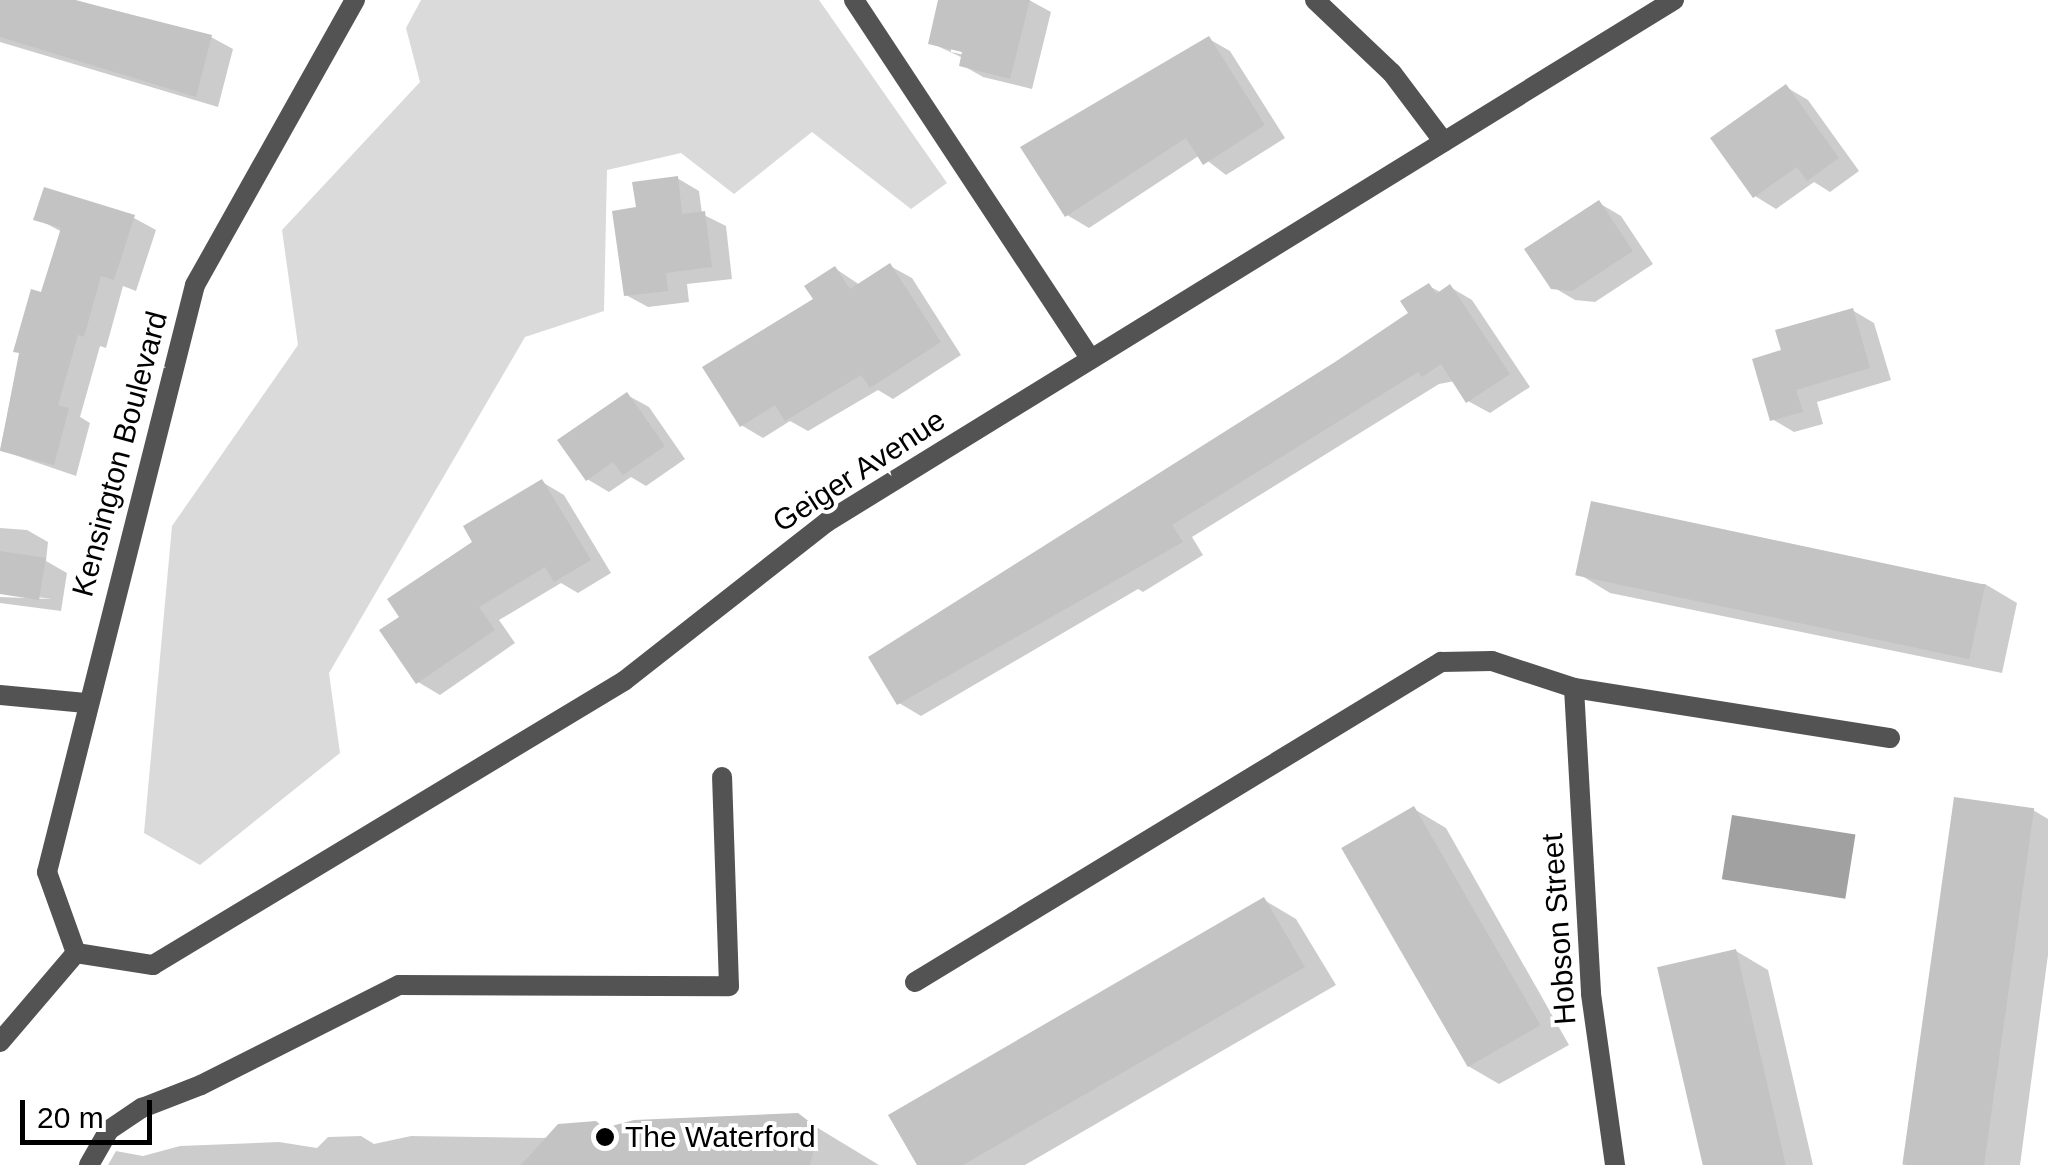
<!DOCTYPE html>
<style>
body{margin:0}
#map{position:relative;width:2048px;height:1165px;overflow:hidden;background:#fff;font-family:Helvetica,sans-serif}
div>[style]{position:absolute}
.green>*{inset:0;background:#dadada}
.water>*{inset:0;background:#a1a1a1;transform-origin:0 0}
.shadow>*{inset:0;background:#0003}
.building>*{inset:0;background:#c3c3c3;transform-origin:0 0}
.service>*{height:20px;margin:-10px;padding:0 10px;transform-origin:10px;border-radius:10px;background:#535353}
.minor>*{height:20px;margin:-10px;padding:0 10px;transform-origin:10px;border-radius:10px;background:#535353}
.dots>*{width:28px;height:28px;translate:-50% -50%;box-sizing:border-box;border:5px solid #fff;border-radius:50%}
span{translate:-50% -50%;white-space:nowrap;text-align:center;line-height:1.15;-webkit-text-stroke:8px #fff;paint-order:stroke}
.street-label{font-size:30px;color:#000}
.poi-label{font-size:30px;color:#000}
.left{translate:0 -50%;text-align:left}
.scale{position:absolute;left:20px;top:1100px;width:132px;height:45px;box-sizing:border-box;border:5px solid #000;border-top:0;padding-left:12px;font-size:30px;line-height:35px;white-space:nowrap;color:#000;-webkit-text-stroke:8px #fff;paint-order:stroke}
</style>
<div id="map">
<div class="green">
<i style="clip-path:polygon(421px 0,819px 0,947px 183px,911px 209px,812px 132px,734px 194px,681px 153px,607px 170px,604px 311px,525px 337px,329px 673px,340px 753px,200px 865px,144px 833px,172px 526px,298px 345px,282px 230px,420px 82px,406px 28px)"></i>
</div>
<div class="water">
<i style="left:1732px;top:815px;width:125px;height:65px;rotate:9deg"></i>
</div>
<div class="shadow">
<i style="clip-path:polygon(0 0,76px 0,211px 37px,233px 49px,218px 107px,0 42px)"></i>
<i style="clip-path:polygon(evenodd,941px 0,1029px 0,1051px 12px,1032px 89px,983px 77px,962px 65px,963px 58px,931px 43px,941px 0,951px 47px,974px 57px,951px 52px,951px 47px)"></i>
<i style="clip-path:polygon(1209px 39px,1230px 51px,1285px 138px,1226px 175px,1200px 155px,1089px 228px,1067px 215px)"></i>
<i style="clip-path:polygon(1786px 87px,1808px 100px,1859px 171px,1830px 192px,1814px 182px,1776px 209px,1755px 196px)"></i>
<i style="clip-path:polygon(677px 178px,699px 191px,702px 214px,726px 226px,732px 279px,687px 284px,689px 302px,648px 307px,626px 295px,638px 209px)"></i>
<i style="clip-path:polygon(1599px 203px,1621px 216px,1653px 264px,1595px 302px,1575px 300px,1553px 287px)"></i>
<i style="clip-path:polygon(36px 218px,134px 218px,156px 230px,136px 291px,123px 286px,106px 348px,100px 346px,80px 417px,90px 423px,76px 476px,0 450px,33px 292px,42px 295px,62px 232px)"></i>
<i style="clip-path:polygon(890px 266px,912px 278px,961px 355px,893px 399px,878px 390px,808px 431px,790px 421px,763px 438px,741px 425px,836px 269px,860px 285px)"></i>
<i style="clip-path:polygon(1429px 286px,1442px 293px,1450px 287px,1472px 300px,1530px 387px,1490px 413px,1468px 401px,1455px 381px,1439px 384px,1192px 537px,1203px 555px,1143px 592px,1138px 589px,921px 716px,899px 703px,1412px 314px)"></i>
<i style="clip-path:polygon(1852px 310px,1874px 323px,1891px 380px,1817px 402px,1823px 424px,1794px 432px,1772px 419px,1784px 352px)"></i>
<i style="clip-path:polygon(627px 395px,649px 407px,685px 459px,646px 486px,631px 477px,609px 492px,587px 479px)"></i>
<i style="clip-path:polygon(542px 482px,564px 495px,611px 573px,578px 593px,561px 583px,499px 620px,515px 643px,440px 695px,418px 682px,403px 617px)"></i>
<i style="clip-path:polygon(0 528px,27px 530px,48px 542px,46px 561px,67px 573px,61px 611px,0 603px,0 597px,52px 599px,0 592px)"></i>
<i style="clip-path:polygon(1579px 574px,1985px 584px,2017px 603px,2002px 673px,1610px 593px)"></i>
<i style="clip-path:polygon(1414px 809px,1446px 828px,1569px 1045px,1499px 1084px,1468px 1066px)"></i>
<i style="clip-path:polygon(2033px 810px,2048px 819px,2048px 955px,2020px 1165px,1907px 1165px)"></i>
<i style="clip-path:polygon(1264px 900px,1296px 919px,1336px 985px,1025px 1165px,920px 1165px)"></i>
<i style="clip-path:polygon(1736px 951px,1768px 970px,1813px 1165px,1705px 1165px)"></i>
<i style="clip-path:polygon(798px 1116px,879px 1165px,108px 1165px,116px 1151px,143px 1156px,180px 1146px,279px 1142px,317px 1148px,328px 1137px,361px 1136px,374px 1144px,411px 1136px,548px 1138px)"></i>
</div>
<div class="building">
<i style="clip-path:polygon(0 0,74px 0,212px 35px,196px 97px,0 37px)"></i>
<i style="clip-path:polygon(938px 0,1030px 0,1010px 79px,959px 66px,962px 52px,928px 44px)"></i>
<i style="clip-path:polygon(1209px 36px,1265px 125px,1203px 165px,1186px 138px,1065px 217px,1020px 147px)"></i>
<i style="clip-path:polygon(1786px 84px,1839px 158px,1807px 181px,1797px 167px,1753px 198px,1710px 138px)"></i>
<i style="clip-path:polygon(678px 176px,682px 214px,705px 211px,712px 267px,666px 273px,668px 291px,624px 296px,612px 211px,636px 207px,632px 182px)"></i>
<i style="clip-path:polygon(44px 187px,135px 215px,114px 280px,101px 276px,84px 337px,78px 335px,58px 405px,69px 408px,54px 465px,0 451px,19px 353px,13px 352px,31px 289px,41px 292px,61px 228px,33px 220px)"></i>
<i style="clip-path:polygon(1599px 200px,1633px 251px,1572px 291px,1551px 289px,1524px 249px)"></i>
<i style="clip-path:polygon(890px 263px,941px 342px,870px 388px,861px 375px,785px 421px,775px 405px,740px 427px,702px 367px,813px 299px,804px 286px,835px 266px,850px 289px)"></i>
<i style="clip-path:polygon(1429px 283px,1436px 294px,1450px 284px,1510px 374px,1466px 403px,1441px 364px,1422px 377px,1418px 372px,1172px 525px,1183px 542px,897px 705px,868px 657px,1335px 362px,1408px 313px,1400px 301px)"></i>
<i style="clip-path:polygon(1853px 308px,1870px 368px,1796px 390px,1803px 412px,1770px 421px,1752px 359px,1781px 350px,1775px 330px)"></i>
<i style="clip-path:polygon(627px 392px,665px 446px,623px 475px,613px 462px,586px 481px,557px 440px)"></i>
<i style="clip-path:polygon(542px 479px,591px 560px,554px 582px,545px 567px,479px 607px,495px 630px,416px 684px,379px 630px,399px 617px,387px 599px,472px 542px,463px 526px)"></i>
<i style="left:1591px;top:501px;width:403px;height:76px;rotate:12deg"></i>
<i style="clip-path:polygon(0 551px,46px 558px,39px 600px,0 594px)"></i>
<i style="left:1954px;top:797px;width:81px;height:371px;rotate:8deg"></i>
<i style="left:1414px;top:806px;width:253px;height:84px;rotate:60deg"></i>
<i style="clip-path:polygon(1264px 897px,1305px 967px,963px 1165px,917px 1165px,888px 1115px)"></i>
<i style="left:1736px;top:949px;width:222px;height:81px;rotate:77deg"></i>
<i style="clip-path:polygon(798px 1113px,819px 1129px,810px 1165px,521px 1165px,558px 1124px,596px 1121px,604px 1128px,634px 1120px)"></i>
</div>
<div class="service">
<i style="left:854px;top:0;width:430px;rotate:56.6deg"></i>
<i style="left:1315px;top:0;width:106px;rotate:43.5deg"></i>
<i style="left:1392px;top:73px;width:86px;rotate:53deg"></i>
<i style="left:915px;top:982px;width:616px;rotate:-31.31deg"></i>
<i style="left:1441px;top:662px;width:51px;rotate:-1.1deg"></i>
<i style="left:1492px;top:661px;width:86px;rotate:18.2deg"></i>
<i style="left:1574px;top:688px;width:320px;rotate:9deg"></i>
<i style="left:89px;top:1165px;width:40px;rotate:-60.3deg"></i>
<i style="left:109px;top:1130px;width:40px;rotate:-34deg"></i>
<i style="left:142px;top:1108px;width:63px;rotate:-21.3deg"></i>
<i style="left:201px;top:1085px;width:222px;rotate:-26.8deg"></i>
<i style="left:399px;top:985px;width:330px;rotate:0.2deg"></i>
<i style="left:729px;top:986px;width:209px;rotate:-91.9deg"></i>
</div>
<div class="minor">
<i style="left:1574px;top:688px;width:306px;rotate:86.8deg"></i>
<i style="left:1591px;top:994px;width:173px;rotate:82deg"></i>
<i style="left:0;top:695px;width:86px;rotate:5.3deg"></i>
<i style="left:76px;top:953px;width:78px;rotate:8.9deg"></i>
<i style="left:153px;top:965px;width:550px;rotate:-31.09deg"></i>
<i style="left:624px;top:681px;width:258px;rotate:-38.1deg"></i>
<i style="left:827px;top:522px;width:995px;rotate:-31.65deg"></i>
<i style="left:76px;top:953px;width:86px;rotate:-109.7deg"></i>
<i style="left:47px;top:872px;width:605px;rotate:-75.85deg"></i>
<i style="left:195px;top:285px;width:327px;rotate:-60.7deg"></i>
<i style="left:0;top:1042px;width:117px;rotate:-49.5deg"></i>
</div>
<div class="dots">
<i style="left:605px;top:1137px;background:#000"></i>
</div>
<div class="street-label">
<span style="left:120px;top:454px;rotate:-75deg">Kensington Boulevard</span>
<span style="left:859px;top:471px;rotate:-33deg">Geiger Avenue</span>
<span style="left:1559px;top:929px;rotate:-94deg">Hobson Street</span>
</div>
<div class="poi-label">
<span class="left" style="left:625px;top:1137px">The Waterford</span>
</div>
<div class="scale">20 m</div>
</div>
